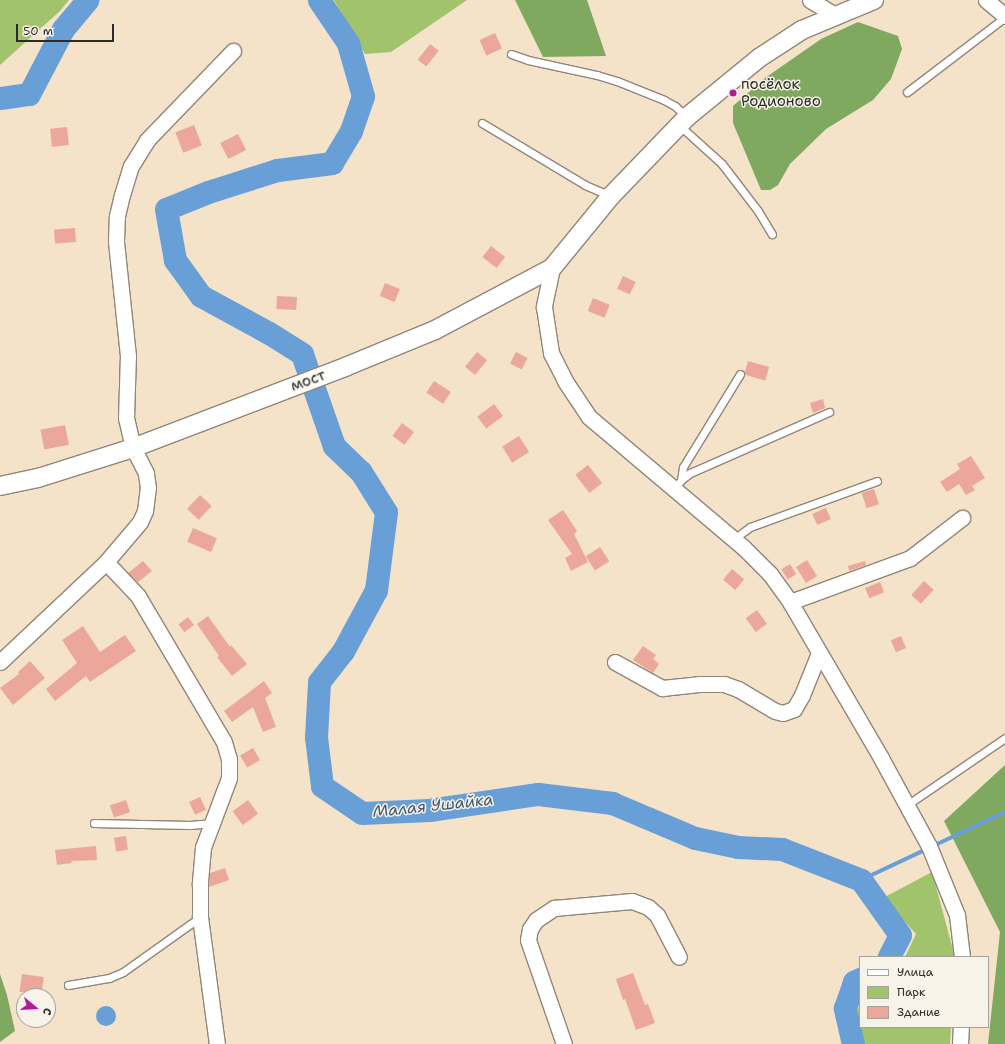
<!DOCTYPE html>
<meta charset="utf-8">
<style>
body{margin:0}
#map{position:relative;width:1005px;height:1044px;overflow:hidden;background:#f4e2c9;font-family:"Shantell Sans",sans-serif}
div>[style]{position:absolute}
.green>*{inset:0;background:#a1c36c}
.forest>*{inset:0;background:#80a960}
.water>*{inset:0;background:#689fd6}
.round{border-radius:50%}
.stream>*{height:4px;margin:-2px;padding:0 2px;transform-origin:2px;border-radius:2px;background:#689fd6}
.river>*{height:23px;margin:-11.5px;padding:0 11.5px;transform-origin:11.5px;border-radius:11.5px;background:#689fd6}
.building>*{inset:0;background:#eba89a;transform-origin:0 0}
.roads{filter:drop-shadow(1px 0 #90867a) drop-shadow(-1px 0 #90867a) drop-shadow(0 1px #90867a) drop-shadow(0 -1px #90867a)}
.service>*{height:7px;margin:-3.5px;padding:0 3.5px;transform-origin:3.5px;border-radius:3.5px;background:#fff}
.minor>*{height:15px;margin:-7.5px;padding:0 7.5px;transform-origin:7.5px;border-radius:7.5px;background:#fff}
.tertiary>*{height:18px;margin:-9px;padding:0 9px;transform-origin:9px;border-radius:9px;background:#fff}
.dots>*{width:11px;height:11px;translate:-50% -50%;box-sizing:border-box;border:2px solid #f7f3e8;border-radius:50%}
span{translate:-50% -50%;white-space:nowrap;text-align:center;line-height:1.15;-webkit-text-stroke:3px #f7f3e8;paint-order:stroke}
.poi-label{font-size:15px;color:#2b2b2b}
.left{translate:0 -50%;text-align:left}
.street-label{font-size:15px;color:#2b2b2b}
.water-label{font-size:16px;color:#43596f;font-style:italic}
.legend{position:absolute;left:859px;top:956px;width:130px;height:72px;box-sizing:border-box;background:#f7f3e8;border:1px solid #a5a39c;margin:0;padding:5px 7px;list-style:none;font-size:12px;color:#2b2b2b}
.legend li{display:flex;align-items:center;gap:8px;height:20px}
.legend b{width:20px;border:1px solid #a5a39c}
.north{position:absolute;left:16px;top:988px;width:40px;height:40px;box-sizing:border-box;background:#f7f3e8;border:1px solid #a5a39c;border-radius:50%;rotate:108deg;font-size:11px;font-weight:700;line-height:16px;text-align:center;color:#2b2b2b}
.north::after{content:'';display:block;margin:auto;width:14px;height:18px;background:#b5179e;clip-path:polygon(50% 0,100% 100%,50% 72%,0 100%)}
.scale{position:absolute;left:16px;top:24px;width:98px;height:18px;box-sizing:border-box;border:2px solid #2b2b2b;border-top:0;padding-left:5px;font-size:12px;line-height:14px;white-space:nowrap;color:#2b2b2b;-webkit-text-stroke:3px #f7f3e8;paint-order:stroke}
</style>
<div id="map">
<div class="green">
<i style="clip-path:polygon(0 0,69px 0,60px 11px,0 65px)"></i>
<i style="clip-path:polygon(334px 0,467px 0,391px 52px,365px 54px)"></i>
<i style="clip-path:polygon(932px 872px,955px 957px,905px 957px,916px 934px,883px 898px)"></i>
<i style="clip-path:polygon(860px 1003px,860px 1027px,951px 1027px,950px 1044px,863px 1044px,855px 1019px)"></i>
</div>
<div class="forest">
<i style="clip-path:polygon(515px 0,587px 0,606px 56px,543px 57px)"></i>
<i style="clip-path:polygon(858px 22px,898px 36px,902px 49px,891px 79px,873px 100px,826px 129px,790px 164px,778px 185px,770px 190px,761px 190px,733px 123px,733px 106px,765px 78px,821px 39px)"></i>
<i style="clip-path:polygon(1005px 765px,1005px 1044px,988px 1044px,1000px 932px,944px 821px)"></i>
<i style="clip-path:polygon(0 974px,7px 995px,15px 1031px,0 1042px)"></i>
</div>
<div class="water">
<i class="round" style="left:96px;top:1006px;width:20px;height:20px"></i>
</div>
<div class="stream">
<i style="left:933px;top:846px;width:80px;rotate:-25.3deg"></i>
<i style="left:861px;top:880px;width:73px;rotate:-25.2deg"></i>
</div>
<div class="river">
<i style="left:319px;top:0;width:52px;rotate:56deg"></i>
<i style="left:348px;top:43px;width:55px;rotate:74.2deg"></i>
<i style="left:363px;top:96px;width:37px;rotate:109deg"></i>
<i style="left:351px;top:131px;width:37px;rotate:121deg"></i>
<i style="left:332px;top:163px;width:55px;rotate:172.7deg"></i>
<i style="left:277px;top:170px;width:72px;rotate:162.3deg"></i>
<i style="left:208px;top:192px;width:45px;rotate:158deg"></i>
<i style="left:166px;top:209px;width:52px;rotate:80deg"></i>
<i style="left:175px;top:260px;width:44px;rotate:54.2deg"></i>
<i style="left:201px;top:296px;width:77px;rotate:28.6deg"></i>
<i style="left:269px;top:333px;width:39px;rotate:32deg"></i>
<i style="left:302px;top:354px;width:97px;rotate:70.8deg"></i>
<i style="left:334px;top:446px;width:37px;rotate:44deg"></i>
<i style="left:361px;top:472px;width:47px;rotate:58deg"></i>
<i style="left:386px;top:512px;width:79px;rotate:97.3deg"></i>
<i style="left:376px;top:590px;width:69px;rotate:118.4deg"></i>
<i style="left:343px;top:651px;width:39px;rotate:128deg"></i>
<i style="left:319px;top:682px;width:55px;rotate:93.1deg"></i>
<i style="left:316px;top:737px;width:49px;rotate:83deg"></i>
<i style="left:322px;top:786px;width:48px;rotate:34deg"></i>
<i style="left:362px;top:813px;width:67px;rotate:-2.6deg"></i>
<i style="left:429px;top:810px;width:110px;rotate:-8.4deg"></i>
<i style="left:538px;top:794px;width:75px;rotate:6.9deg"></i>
<i style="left:612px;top:803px;width:90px;rotate:22.9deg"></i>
<i style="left:695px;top:838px;width:44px;rotate:11.8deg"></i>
<i style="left:738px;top:847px;width:44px;rotate:2.6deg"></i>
<i style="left:782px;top:849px;width:85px;rotate:21.4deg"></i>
<i style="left:861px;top:880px;width:67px;rotate:54.7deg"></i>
<i style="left:900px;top:935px;width:25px;rotate:117deg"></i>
<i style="left:0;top:98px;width:29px;rotate:-8deg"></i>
<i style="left:29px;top:94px;width:73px;rotate:-62.4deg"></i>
<i style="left:63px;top:29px;width:38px;rotate:-50deg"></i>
<i style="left:853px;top:1044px;width:37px;rotate:-103deg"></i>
<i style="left:845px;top:1008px;width:28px;rotate:-71deg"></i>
<i style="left:854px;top:982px;width:7px;rotate:-27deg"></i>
</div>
<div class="building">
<i style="left:495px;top:33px;width:17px;height:17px;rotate:66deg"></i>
<i style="left:430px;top:44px;width:11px;height:20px;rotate:38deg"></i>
<i style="left:194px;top:125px;width:22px;height:20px;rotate:69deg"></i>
<i style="left:67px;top:127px;width:18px;height:17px;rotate:84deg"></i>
<i style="left:238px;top:134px;width:18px;height:20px;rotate:63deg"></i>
<i style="left:75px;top:228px;width:14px;height:21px;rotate:86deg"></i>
<i style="left:491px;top:246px;width:18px;height:14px;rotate:38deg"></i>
<i style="left:623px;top:276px;width:14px;height:14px;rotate:25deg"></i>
<i style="left:385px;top:283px;width:16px;height:14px;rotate:22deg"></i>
<i style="left:277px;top:296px;width:20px;height:13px;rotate:3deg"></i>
<i style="left:593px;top:298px;width:18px;height:14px;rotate:22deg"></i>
<i style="left:477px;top:352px;width:13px;height:19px;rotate:39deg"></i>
<i style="left:516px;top:352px;width:13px;height:13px;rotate:27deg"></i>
<i style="left:748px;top:361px;width:22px;height:14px;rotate:16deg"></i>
<i style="left:434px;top:381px;width:20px;height:14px;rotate:33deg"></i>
<i style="clip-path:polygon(823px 399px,825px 408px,813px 413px,810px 403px)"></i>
<i style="left:494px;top:404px;width:15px;height:21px;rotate:53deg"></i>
<i style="left:402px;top:423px;width:15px;height:16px;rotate:37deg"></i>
<i style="left:65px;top:425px;width:20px;height:25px;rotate:79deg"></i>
<i style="left:519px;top:436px;width:19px;height:20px;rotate:58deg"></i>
<i style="clip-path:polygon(971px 456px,985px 478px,972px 486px,975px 490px,966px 495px,959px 484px,947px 492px,940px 482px,960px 469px,957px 464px)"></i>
<i style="left:588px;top:465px;width:23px;height:16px;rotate:52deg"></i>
<i style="left:874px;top:489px;width:16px;height:13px;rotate:72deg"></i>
<i style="left:200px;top:495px;width:16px;height:19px;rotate:43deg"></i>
<i style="left:826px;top:508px;width:12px;height:15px;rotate:66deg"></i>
<i style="clip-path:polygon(563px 510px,577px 531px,574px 534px,588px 562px,571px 571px,565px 558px,572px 554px,548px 520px)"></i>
<i style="left:193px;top:528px;width:26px;height:15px;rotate:23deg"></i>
<i style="left:600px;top:547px;width:17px;height:17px;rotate:57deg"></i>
<i style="left:807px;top:560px;width:19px;height:13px;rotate:58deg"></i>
<i style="clip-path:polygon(143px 561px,152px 571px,138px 582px,128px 573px)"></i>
<i style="clip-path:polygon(865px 561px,866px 565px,849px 571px,848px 566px)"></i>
<i style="left:790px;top:564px;width:12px;height:10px;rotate:59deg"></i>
<i style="left:732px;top:569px;width:16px;height:14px;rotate:40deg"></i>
<i style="left:924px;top:581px;width:13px;height:19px;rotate:42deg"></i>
<i style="left:880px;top:582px;width:11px;height:16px;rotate:68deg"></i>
<i style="left:757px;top:610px;width:17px;height:14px;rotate:54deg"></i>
<i style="clip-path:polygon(208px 616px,230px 647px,231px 645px,247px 664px,232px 676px,217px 657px,219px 656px,197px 624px)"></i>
<i style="left:188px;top:617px;width:10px;height:12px;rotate:53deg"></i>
<i style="clip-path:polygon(83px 626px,100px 652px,125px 635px,136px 651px,90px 682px,86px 676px,55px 701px,46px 689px,77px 663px,62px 640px)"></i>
<i style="left:901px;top:636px;width:13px;height:11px;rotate:67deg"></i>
<i style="clip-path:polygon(643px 646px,656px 655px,653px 659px,659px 664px,653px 673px,633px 660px)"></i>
<i style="clip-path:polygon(30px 661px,45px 678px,13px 705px,0 688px,19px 674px,18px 672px)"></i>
<i style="clip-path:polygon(264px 681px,272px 693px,265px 698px,276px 727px,263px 732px,253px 707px,232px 722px,224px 711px)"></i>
<i style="left:253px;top:748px;width:14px;height:15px;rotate:60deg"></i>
<i style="left:200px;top:797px;width:14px;height:12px;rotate:65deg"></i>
<i style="left:126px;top:800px;width:13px;height:17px;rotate:72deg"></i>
<i style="left:248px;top:800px;width:17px;height:19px;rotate:54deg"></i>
<i style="left:126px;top:836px;width:14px;height:12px;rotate:82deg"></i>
<i style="clip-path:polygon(96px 846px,97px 860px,71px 861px,72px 863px,57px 865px,55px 850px)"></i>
<i style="clip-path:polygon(225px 868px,229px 880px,209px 887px,210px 873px)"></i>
<i style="clip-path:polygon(633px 973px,645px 1005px,648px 1004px,655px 1023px,636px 1030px,625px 999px,623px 1000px,616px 979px)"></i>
<i style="left:22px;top:974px;width:22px;height:18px;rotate:8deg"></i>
</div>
<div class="roads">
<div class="service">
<i style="left:511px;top:54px;width:18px;rotate:19deg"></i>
<i style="left:528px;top:60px;width:71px;rotate:12.3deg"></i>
<i style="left:597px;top:75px;width:21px;rotate:17deg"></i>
<i style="left:617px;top:81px;width:51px;rotate:22deg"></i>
<i style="left:664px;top:100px;width:13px;rotate:29deg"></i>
<i style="left:675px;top:106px;width:16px;rotate:43deg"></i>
<i style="left:907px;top:92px;width:123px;rotate:-37.4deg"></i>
<i style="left:482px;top:123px;width:120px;rotate:31deg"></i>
<i style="left:585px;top:185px;width:28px;rotate:23deg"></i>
<i style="left:679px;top:125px;width:58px;rotate:42.2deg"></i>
<i style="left:722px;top:164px;width:59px;rotate:52.5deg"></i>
<i style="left:758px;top:211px;width:27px;rotate:59deg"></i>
<i style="left:681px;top:480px;width:13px;rotate:-81deg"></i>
<i style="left:683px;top:467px;width:109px;rotate:-58.5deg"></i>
<i style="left:675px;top:488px;width:10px;rotate:-53deg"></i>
<i style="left:681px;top:480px;width:11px;rotate:-38deg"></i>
<i style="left:690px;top:473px;width:152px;rotate:-23.7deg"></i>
<i style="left:734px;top:539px;width:20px;rotate:-37deg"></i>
<i style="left:750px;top:527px;width:135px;rotate:-19.9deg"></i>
<i style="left:907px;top:805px;width:119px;rotate:-34.4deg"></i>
<i style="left:94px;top:823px;width:96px;rotate:1.2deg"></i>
<i style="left:190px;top:825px;width:22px;rotate:-5deg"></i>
<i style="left:68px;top:985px;width:42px;rotate:-9.7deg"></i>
<i style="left:109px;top:978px;width:15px;rotate:-23deg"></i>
<i style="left:123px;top:972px;width:95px;rotate:-35.5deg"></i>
</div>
<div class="minor">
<i style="left:810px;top:0;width:29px;rotate:31deg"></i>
<i style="left:986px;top:0;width:25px;rotate:40deg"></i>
<i style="left:552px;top:268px;width:40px;rotate:102deg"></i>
<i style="left:544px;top:307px;width:47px;rotate:81.3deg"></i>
<i style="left:551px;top:353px;width:31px;rotate:63deg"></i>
<i style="left:565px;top:381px;width:43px;rotate:56.3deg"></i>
<i style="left:589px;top:417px;width:203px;rotate:40.2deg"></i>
<i style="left:744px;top:548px;width:37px;rotate:45deg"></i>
<i style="left:770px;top:574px;width:34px;rotate:54deg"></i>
<i style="left:790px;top:602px;width:181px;rotate:59.7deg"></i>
<i style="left:881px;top:758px;width:100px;rotate:61.4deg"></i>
<i style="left:929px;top:846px;width:74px;rotate:67.9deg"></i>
<i style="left:957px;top:915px;width:42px;rotate:83.2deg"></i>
<i style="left:106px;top:562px;width:47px;rotate:46.7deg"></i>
<i style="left:138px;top:596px;width:169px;rotate:59.5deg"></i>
<i style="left:224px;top:742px;width:18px;rotate:74deg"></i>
<i style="left:229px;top:759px;width:19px;rotate:90deg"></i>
<i style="left:229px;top:778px;width:74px;rotate:110.6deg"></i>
<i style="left:203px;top:847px;width:38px;rotate:95deg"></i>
<i style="left:200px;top:885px;width:32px;rotate:90deg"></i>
<i style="left:200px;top:917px;width:128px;rotate:82.4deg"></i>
<i style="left:790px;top:602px;width:128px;rotate:-20.1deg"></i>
<i style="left:910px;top:558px;width:66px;rotate:-37.6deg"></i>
<i style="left:0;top:662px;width:146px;rotate:-43.3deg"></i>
<i style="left:106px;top:562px;width:52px;rotate:-49.6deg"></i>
<i style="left:140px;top:522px;width:12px;rotate:-66deg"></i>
<i style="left:145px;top:511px;width:23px;rotate:-83deg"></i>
<i style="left:148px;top:488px;width:15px;rotate:-98deg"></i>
<i style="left:146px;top:473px;width:28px;rotate:-117deg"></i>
<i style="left:133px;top:448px;width:31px;rotate:-103deg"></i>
<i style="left:126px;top:418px;width:62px;rotate:-88.2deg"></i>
<i style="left:128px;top:356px;width:116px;rotate:-96deg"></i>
<i style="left:116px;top:241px;width:25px;rotate:-88deg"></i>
<i style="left:117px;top:216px;width:22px;rotate:-77deg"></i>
<i style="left:122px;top:195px;width:30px;rotate:-73deg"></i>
<i style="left:131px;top:166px;width:31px;rotate:-58deg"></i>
<i style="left:147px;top:140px;width:124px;rotate:-46deg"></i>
<i style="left:615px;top:662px;width:54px;rotate:29deg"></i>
<i style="left:662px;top:688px;width:37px;rotate:-6deg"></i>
<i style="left:699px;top:684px;width:25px"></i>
<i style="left:724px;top:684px;width:15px;rotate:20deg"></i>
<i style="left:738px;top:689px;width:43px;rotate:30.7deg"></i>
<i style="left:775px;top:711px;width:8px;rotate:14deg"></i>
<i style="left:783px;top:713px;width:12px;rotate:-20deg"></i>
<i style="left:794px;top:709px;width:16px;rotate:-60deg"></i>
<i style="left:802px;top:695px;width:45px;rotate:-68deg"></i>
<i style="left:564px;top:1044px;width:110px;rotate:-109.1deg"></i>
<i style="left:528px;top:940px;width:11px;rotate:-80deg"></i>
<i style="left:530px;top:929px;width:11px;rotate:-56deg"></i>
<i style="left:536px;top:920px;width:22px;rotate:-34deg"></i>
<i style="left:554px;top:908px;width:78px;rotate:-5.1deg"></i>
<i style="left:632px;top:901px;width:17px;rotate:21deg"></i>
<i style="left:648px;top:907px;width:12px;rotate:42deg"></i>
<i style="left:657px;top:915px;width:47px;rotate:62.4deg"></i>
<i style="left:960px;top:1044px;width:17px;rotate:-87deg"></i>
</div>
<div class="tertiary">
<i style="left:0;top:486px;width:39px;rotate:-12deg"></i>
<i style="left:38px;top:478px;width:100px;rotate:-17.5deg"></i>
<i style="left:133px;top:448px;width:227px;rotate:-20.9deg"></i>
<i style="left:345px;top:367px;width:97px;rotate:-22.3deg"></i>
<i style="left:435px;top:330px;width:132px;rotate:-27.9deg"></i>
<i style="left:552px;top:268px;width:93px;rotate:-50.7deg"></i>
<i style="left:611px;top:196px;width:110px;rotate:-46.1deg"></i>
<i style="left:687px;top:117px;width:93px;rotate:-39.3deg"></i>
<i style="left:759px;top:58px;width:51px;rotate:-33.1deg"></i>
<i style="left:802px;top:30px;width:78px;rotate:-22.6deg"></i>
</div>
</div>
<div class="dots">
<i style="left:733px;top:93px;background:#b5179e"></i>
</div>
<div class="poi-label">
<span class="left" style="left:741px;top:93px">посёлок<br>Родионово</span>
</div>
<div class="street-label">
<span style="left:308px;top:381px;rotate:-20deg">мост</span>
</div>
<div class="water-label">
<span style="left:433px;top:806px;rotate:-6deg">Малая Ушайка</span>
</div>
<ul class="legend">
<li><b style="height:5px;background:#fff"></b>Улица</li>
<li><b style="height:11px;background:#a1c36c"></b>Парк</li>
<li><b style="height:11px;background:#eba89a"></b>Здание</li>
</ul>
<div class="north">С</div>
<div class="scale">50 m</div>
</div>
